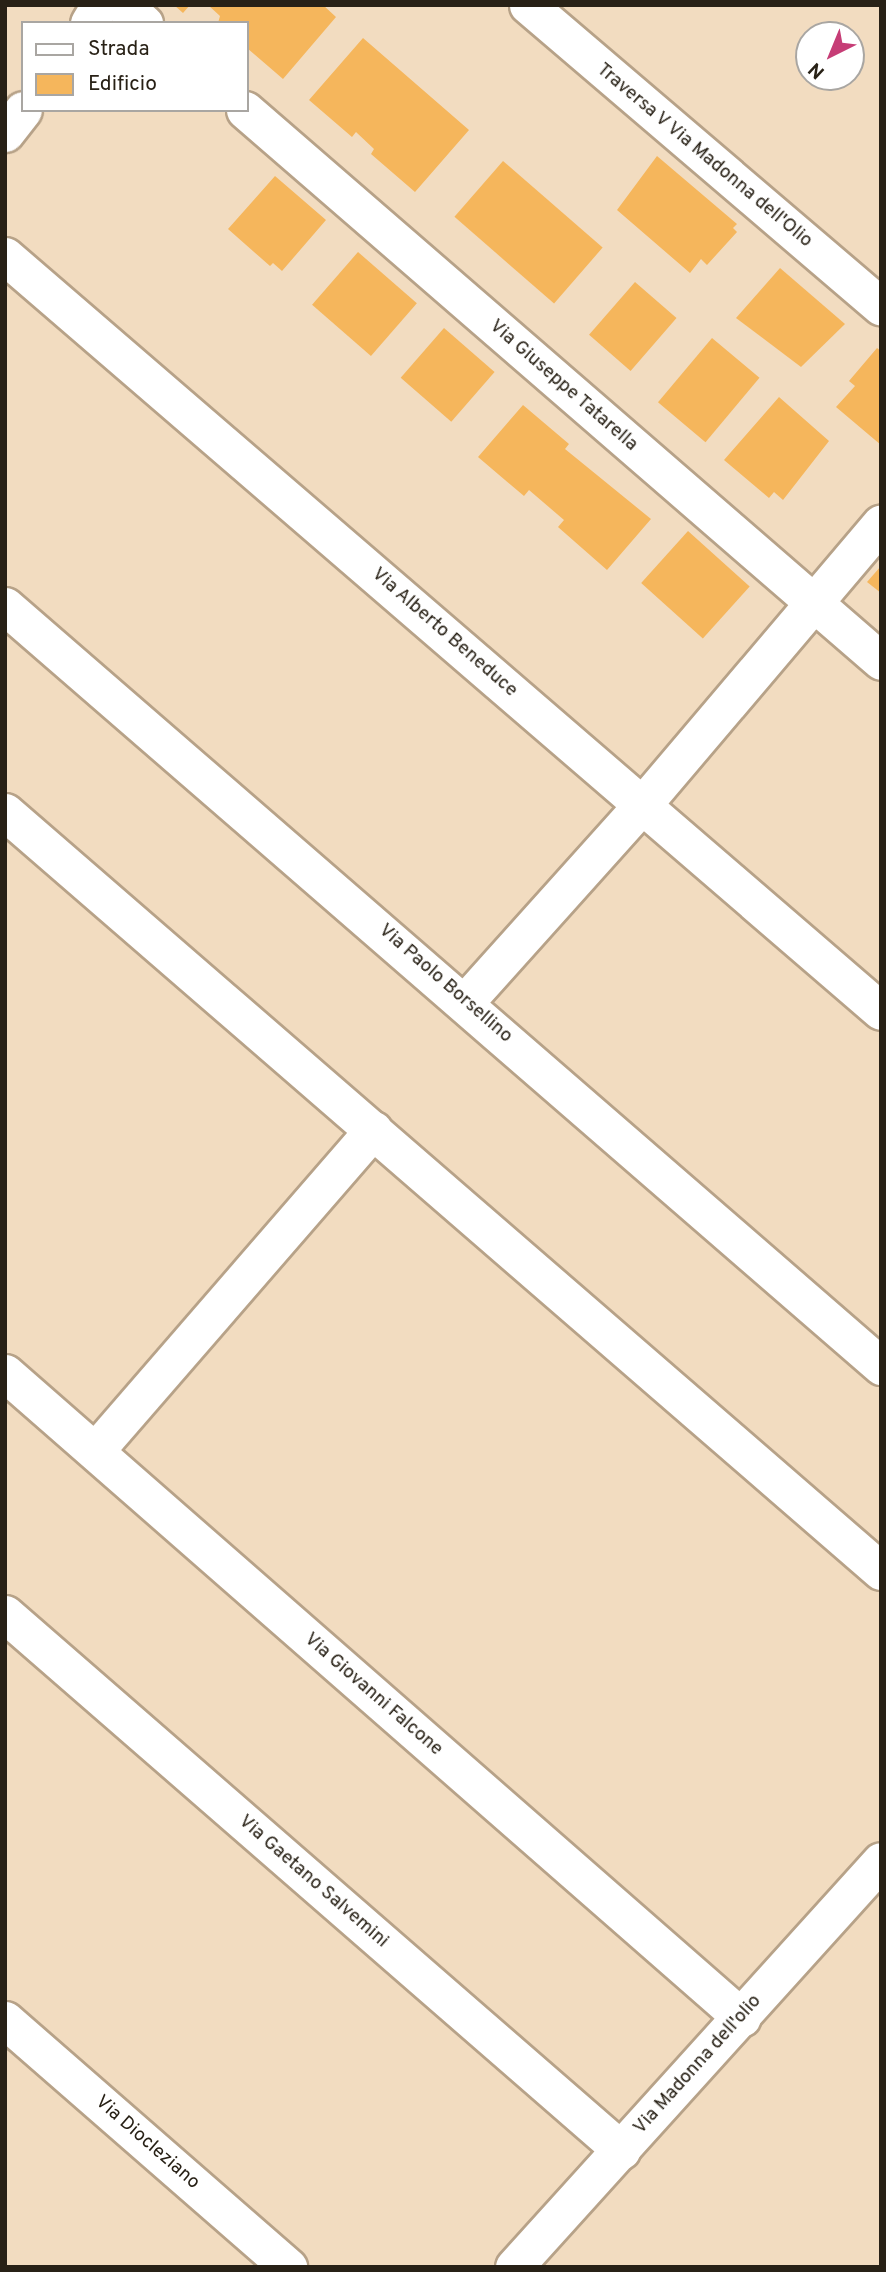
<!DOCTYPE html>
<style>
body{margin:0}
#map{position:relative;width:886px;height:2272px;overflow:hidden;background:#f2dcc0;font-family:Overpass,sans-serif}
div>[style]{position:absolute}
.building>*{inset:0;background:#f5b65c;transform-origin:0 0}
.roads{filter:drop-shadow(2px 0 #b7a288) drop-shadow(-2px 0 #b7a288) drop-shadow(0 2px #b7a288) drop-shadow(0 -2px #b7a288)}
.street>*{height:37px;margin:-18.5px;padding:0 18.5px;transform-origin:18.5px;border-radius:18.5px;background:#fff}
span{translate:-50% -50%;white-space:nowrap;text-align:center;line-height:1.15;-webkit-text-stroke:5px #fff;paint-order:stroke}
.street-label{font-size:19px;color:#282116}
.frame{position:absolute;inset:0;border:7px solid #282116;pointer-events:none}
.legend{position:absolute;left:21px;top:21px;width:228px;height:91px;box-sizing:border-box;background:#fff;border:2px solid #a9a6a2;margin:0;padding:9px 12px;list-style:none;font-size:21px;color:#282116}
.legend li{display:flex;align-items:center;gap:14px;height:35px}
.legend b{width:35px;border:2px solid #a9a6a2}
.north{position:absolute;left:795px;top:21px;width:70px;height:70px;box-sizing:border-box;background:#fff;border:2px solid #a9a6a2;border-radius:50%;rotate:223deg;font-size:19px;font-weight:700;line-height:28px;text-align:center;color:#282116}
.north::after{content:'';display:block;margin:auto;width:24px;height:32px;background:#c63d76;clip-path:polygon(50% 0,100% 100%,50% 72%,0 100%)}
</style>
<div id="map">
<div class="building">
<i style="clip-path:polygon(174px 5px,190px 5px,183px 13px)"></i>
<i style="clip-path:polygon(208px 5px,323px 5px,336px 17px,283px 79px,247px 48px,247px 23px,218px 23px,220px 16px)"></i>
<i style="clip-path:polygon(363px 38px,469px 130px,415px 192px,371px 154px,374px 149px,356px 132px,352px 137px,309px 100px)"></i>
<i style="clip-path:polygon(657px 156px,737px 224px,733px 228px,737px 232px,707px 265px,701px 259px,690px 273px,617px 210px)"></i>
<i style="left:503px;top:161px;width:132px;height:74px;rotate:41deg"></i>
<i style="clip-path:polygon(275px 176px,326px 220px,282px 271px,273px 263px,270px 266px,228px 229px)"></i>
<i style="left:358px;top:252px;width:78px;height:70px;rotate:41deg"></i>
<i style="clip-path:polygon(780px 268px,845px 324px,801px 367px,736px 318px)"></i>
<i style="left:635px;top:282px;width:55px;height:70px;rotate:41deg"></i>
<i style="left:444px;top:328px;width:67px;height:66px;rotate:41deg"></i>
<i style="left:712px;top:338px;width:62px;height:84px;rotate:40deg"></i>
<i style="clip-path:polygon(877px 348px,881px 351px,881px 445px,836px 407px,855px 386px,849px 381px)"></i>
<i style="clip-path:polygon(779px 397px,829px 441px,783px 500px,774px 492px,769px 498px,724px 460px)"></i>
<i style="clip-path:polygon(523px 405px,569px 444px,565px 449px,651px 519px,607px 570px,558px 527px,564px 520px,529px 490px,524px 496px,478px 457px)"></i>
<i style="left:688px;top:531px;width:83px;height:70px;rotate:42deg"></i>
<i style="clip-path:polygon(881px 566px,881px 593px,867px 582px)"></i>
</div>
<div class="roads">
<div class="street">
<i style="left:123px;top:5px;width:28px;rotate:41deg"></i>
<i style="left:528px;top:5px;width:464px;rotate:40.5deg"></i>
<i style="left:89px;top:23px;width:21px;rotate:-59deg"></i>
<i style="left:245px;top:110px;width:841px;rotate:40.9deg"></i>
<i style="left:5px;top:133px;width:29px;rotate:-52deg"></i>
<i style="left:5px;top:256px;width:1156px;rotate:40.76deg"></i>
<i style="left:5px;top:606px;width:1160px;rotate:40.94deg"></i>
<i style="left:5px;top:812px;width:1159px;rotate:40.91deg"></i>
<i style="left:466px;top:1001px;width:265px;rotate:-48.1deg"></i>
<i style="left:643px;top:804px;width:368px;rotate:-49.7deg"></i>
<i style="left:5px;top:1373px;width:979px;rotate:41.19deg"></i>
<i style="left:95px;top:1451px;width:425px;rotate:-49.1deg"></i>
<i style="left:5px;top:1614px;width:817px;rotate:41.03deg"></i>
<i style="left:5px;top:2020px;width:376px;rotate:41.1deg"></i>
<i style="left:514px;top:2267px;width:547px;rotate:-47.89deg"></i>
</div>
</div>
<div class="street-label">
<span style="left:704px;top:156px;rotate:40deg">Traversa V Via Madonna dell'Olio</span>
<span style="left:563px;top:386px;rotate:41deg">Via Giuseppe Tatarella</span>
<span style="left:444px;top:633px;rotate:41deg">Via Alberto Beneduce</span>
<span style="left:445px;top:984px;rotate:41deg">Via Paolo Borsellino</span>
<span style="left:373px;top:1695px;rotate:41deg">Via Giovanni Falcone</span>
<span style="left:313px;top:1882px;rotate:41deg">Via Gaetano Salvemini</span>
<span style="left:698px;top:2065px;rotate:-48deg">Via Madonna dell'olio</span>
<span style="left:147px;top:2143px;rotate:41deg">Via Diocleziano</span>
</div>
<div class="frame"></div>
<ul class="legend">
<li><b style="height:9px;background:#fff"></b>Strada</li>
<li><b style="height:19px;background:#f5b65c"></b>Edificio</li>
</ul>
<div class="north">N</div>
</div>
